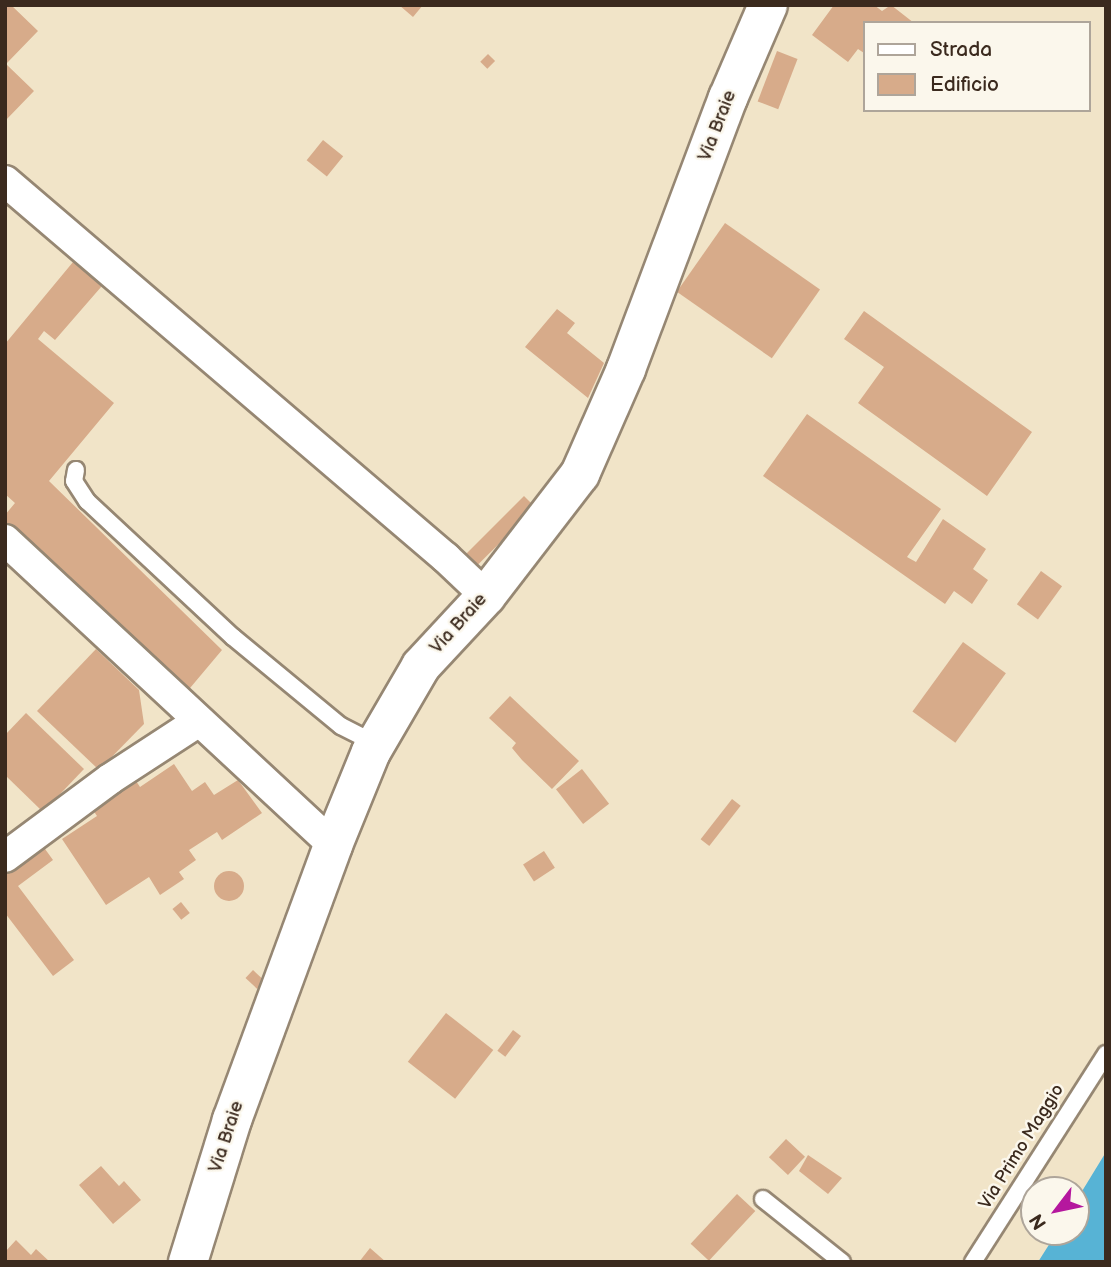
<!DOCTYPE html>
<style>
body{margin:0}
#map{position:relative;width:1111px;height:1267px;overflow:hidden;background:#f1e4c8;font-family:"Balsamiq Sans",sans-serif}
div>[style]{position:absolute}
.water>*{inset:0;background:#57b3d5}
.building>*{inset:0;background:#d7ab8a;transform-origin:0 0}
.round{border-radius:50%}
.roads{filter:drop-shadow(2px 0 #968773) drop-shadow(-2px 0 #968773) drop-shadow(0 2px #968773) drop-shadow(0 -2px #968773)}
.service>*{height:16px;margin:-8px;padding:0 8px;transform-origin:8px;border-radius:8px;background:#fff}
.minor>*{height:30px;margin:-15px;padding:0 15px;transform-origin:15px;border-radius:15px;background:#fff}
.tertiary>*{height:38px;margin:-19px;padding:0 19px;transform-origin:19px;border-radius:19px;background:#fff}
span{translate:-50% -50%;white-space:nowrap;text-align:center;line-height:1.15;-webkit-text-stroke:5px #fbf7ec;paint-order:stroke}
.street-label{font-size:18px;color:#3b2a1e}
.frame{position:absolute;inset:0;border:7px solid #3b2a1e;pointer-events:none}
.legend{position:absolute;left:863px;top:21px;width:228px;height:91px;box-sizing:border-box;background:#fbf7ec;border:2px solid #aea59a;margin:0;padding:9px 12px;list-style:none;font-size:21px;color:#3b2a1e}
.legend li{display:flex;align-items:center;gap:14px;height:35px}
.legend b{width:35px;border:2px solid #aea59a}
.north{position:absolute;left:1020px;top:1176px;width:70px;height:70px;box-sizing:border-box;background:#fbf7ec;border:2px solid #aea59a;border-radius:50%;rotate:238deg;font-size:19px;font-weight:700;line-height:28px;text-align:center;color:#3b2a1e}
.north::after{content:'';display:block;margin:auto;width:24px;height:32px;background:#b5179e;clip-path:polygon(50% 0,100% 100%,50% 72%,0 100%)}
</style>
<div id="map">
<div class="water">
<i style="clip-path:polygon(1106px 1152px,1106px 1262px,1038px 1262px,1057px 1232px,1076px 1232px,1076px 1201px)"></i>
</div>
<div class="building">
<i style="clip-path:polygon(5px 5px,11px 5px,38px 31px,6px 64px,34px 91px,5px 121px)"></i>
<i style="clip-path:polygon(399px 5px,423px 5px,413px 17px)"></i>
<i style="clip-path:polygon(834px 5px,874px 5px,882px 11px,891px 5px,914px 23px,864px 23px,864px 53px,858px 49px,848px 62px,812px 35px)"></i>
<i style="left:777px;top:51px;width:22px;height:54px;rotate:21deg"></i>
<i style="left:488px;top:54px;width:10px;height:11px;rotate:45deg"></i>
<i style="left:323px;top:140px;width:26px;height:26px;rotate:39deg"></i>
<i style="left:725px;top:223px;width:116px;height:84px;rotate:35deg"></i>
<i style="clip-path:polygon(78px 256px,108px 279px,55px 340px,44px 331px,38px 339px,114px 403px,49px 481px,222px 650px,185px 694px,5px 525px,5px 515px,15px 503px,5px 494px,5px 344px)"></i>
<i style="clip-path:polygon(557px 309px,575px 323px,567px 333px,604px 363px,588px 398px,525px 347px)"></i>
<i style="clip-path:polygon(864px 311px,1032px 432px,987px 496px,858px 403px,884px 367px,844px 339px)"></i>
<i style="clip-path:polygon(807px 414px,941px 509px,907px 557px,916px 562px,943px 519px,986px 549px,973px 569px,988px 580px,972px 604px,954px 591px,945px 604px,763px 476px)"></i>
<i style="left:524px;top:496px;width:16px;height:88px;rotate:45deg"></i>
<i style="left:1041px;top:571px;width:26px;height:41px;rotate:36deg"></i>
<i style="left:963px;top:642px;width:53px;height:86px;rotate:36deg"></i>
<i style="clip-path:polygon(96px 649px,139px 690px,144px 724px,99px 770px,37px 711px)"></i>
<i style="clip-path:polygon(510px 696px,579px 761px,552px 789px,522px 760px,512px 748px,516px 743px,489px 718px)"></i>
<i style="clip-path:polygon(26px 713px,84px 769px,43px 812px,5px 775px,5px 735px)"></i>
<i style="clip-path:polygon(174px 764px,192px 791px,205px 782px,214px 795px,238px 780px,262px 813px,222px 840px,217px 832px,189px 850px,196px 860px,179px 872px,184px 879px,160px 895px,149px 877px,106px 905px,62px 839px,97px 816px,89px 804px,132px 775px,140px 787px)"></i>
<i style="left:582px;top:769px;width:44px;height:33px;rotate:52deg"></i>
<i style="left:732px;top:799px;width:11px;height:51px;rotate:38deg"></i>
<i style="clip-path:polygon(40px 842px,53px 860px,18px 886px,74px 960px,53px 976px,5px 913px,5px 868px)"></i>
<i style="left:544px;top:851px;width:20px;height:25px;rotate:57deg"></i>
<i class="round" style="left:214px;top:871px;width:30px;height:30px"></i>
<i style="left:181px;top:902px;width:14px;height:11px;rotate:51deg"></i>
<i style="left:253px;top:970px;width:16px;height:11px;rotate:43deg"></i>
<i style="left:446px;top:1013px;width:60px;height:62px;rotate:38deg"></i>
<i style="left:513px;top:1030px;width:10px;height:26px;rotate:37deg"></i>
<i style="left:786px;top:1139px;width:26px;height:25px;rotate:43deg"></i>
<i style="clip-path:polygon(808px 1155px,842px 1178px,828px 1194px,799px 1171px)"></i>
<i style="clip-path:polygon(101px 1166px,119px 1186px,124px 1181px,141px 1200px,113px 1224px,79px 1185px)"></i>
<i style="left:737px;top:1194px;width:25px;height:68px;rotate:43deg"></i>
<i style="clip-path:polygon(16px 1240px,31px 1255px,36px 1249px,50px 1262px,5px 1262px,5px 1252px)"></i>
<i style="clip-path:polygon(370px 1248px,386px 1262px,359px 1262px)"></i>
</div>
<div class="roads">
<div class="service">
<i style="left:76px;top:470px;width:11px;rotate:100deg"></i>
<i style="left:74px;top:481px;width:24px;rotate:57deg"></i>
<i style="left:87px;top:501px;width:200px;rotate:43deg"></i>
<i style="left:233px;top:637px;width:140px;rotate:39.5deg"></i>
<i style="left:341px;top:726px;width:39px;rotate:27deg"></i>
<i style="left:763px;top:1199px;width:101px;rotate:38.6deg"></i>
<i style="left:973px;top:1262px;width:247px;rotate:-57.4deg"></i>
</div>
<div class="minor">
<i style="left:5px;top:181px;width:580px;rotate:40.53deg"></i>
<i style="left:446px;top:558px;width:55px;rotate:43.5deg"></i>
<i style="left:5px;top:540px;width:448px;rotate:42.9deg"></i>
<i style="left:5px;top:857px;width:131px;rotate:-36.6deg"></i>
<i style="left:110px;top:779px;width:106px;rotate:-33.1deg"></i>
</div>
<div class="tertiary">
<i style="left:188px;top:1262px;width:149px;rotate:-72.8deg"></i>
<i style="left:232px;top:1120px;width:293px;rotate:-69.8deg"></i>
<i style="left:333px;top:845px;width:100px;rotate:-67.8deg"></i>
<i style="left:371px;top:752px;width:99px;rotate:-59.8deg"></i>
<i style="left:421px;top:666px;width:96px;rotate:-47.1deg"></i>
<i style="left:486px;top:596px;width:154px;rotate:-52.4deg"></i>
<i style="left:580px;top:474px;width:115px;rotate:-66.3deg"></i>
<i style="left:626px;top:369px;width:290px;rotate:-69.4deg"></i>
<i style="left:728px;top:98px;width:101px;rotate:-66.7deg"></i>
</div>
</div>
<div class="street-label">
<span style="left:718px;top:126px;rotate:-69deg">Via Braie</span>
<span style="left:459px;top:624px;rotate:-48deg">Via Braie</span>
<span style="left:227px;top:1137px;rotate:-72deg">Via Braie</span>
<span style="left:1022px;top:1147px;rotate:-58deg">Via Primo Maggio</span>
</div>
<div class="frame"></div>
<ul class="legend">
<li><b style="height:9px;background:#fff"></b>Strada</li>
<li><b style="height:19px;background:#d7ab8a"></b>Edificio</li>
</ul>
<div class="north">N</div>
</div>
